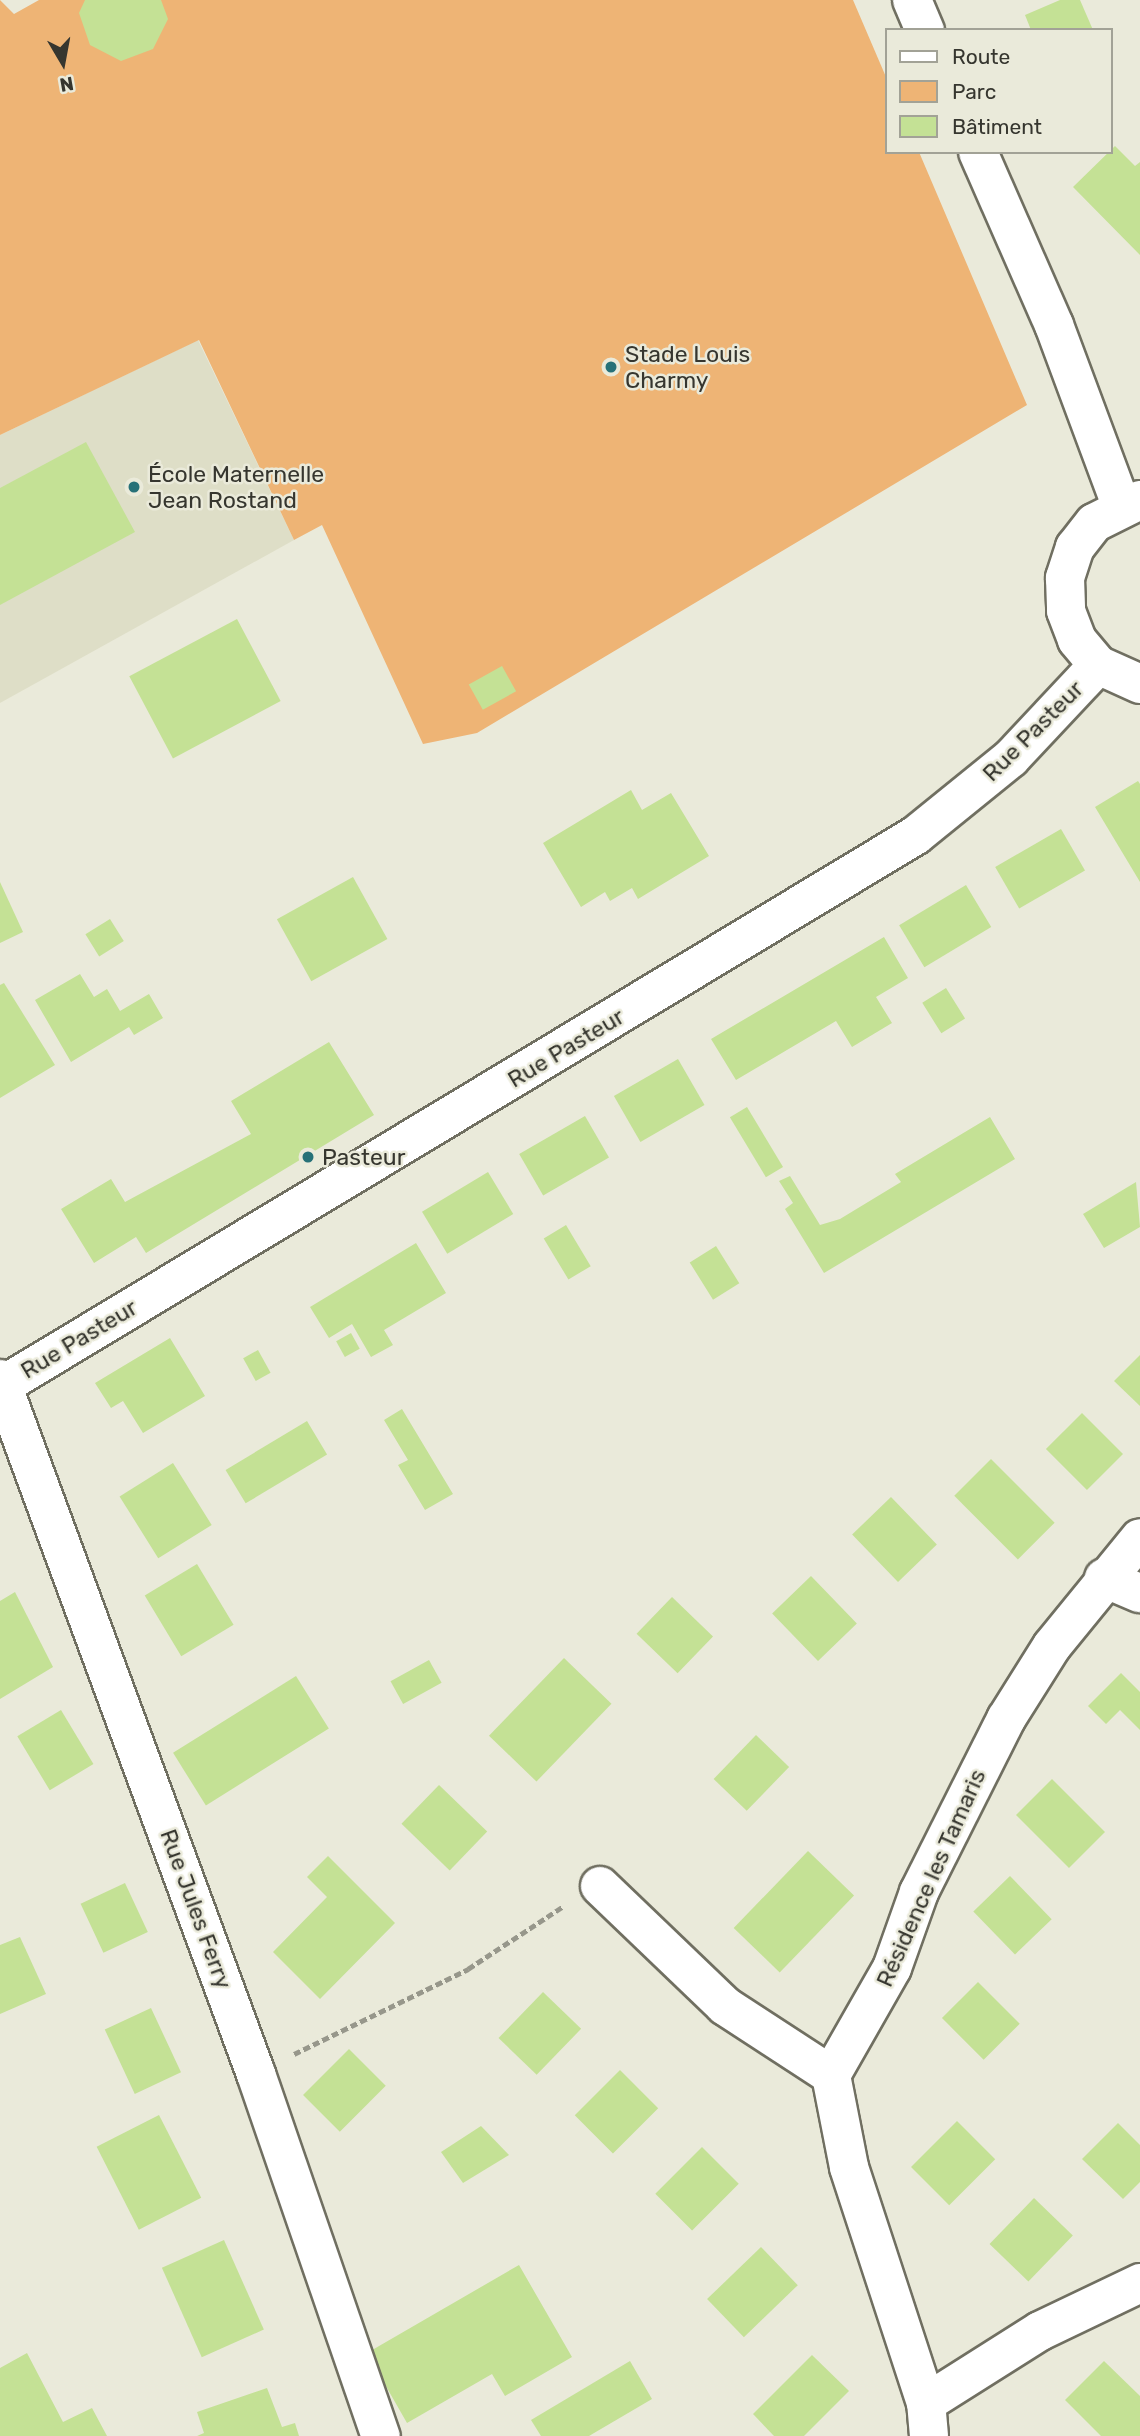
<!DOCTYPE html>
<meta charset="utf-8">
<style>
body{margin:0}
#map{position:relative;width:1140px;height:2436px;overflow:hidden;background:#eaeada;font-family:Rubik,sans-serif}
div>[style]{position:absolute}
.built>*{inset:0;background:#dedec7}
.green>*{inset:0;background:#eeb475}
.building>*{inset:0;background:#c4e195;transform-origin:0 0}
.path>*{height:4.5px;margin-top:-2.25px;transform-origin:0;background:repeating-linear-gradient(90deg,#97978b 0 7px,transparent 0 10.5px)}
.roads{filter:drop-shadow(2px 0 #706f61) drop-shadow(-2px 0 #706f61) drop-shadow(0 2px #706f61) drop-shadow(0 -2px #706f61)}
.street>*{height:38px;margin:-19px;padding:0 19px;transform-origin:19px;border-radius:19px;background:#fff}
.secondary>*{height:38px;margin:-19px;padding:0 19px;transform-origin:19px;border-radius:19px;background:#fff}
.dots>*{width:19px;height:19px;translate:-50% -50%;box-sizing:border-box;border:4px solid #eaeada;border-radius:50%}
span{translate:-50% -50%;white-space:nowrap;text-align:center;line-height:1.15;-webkit-text-stroke:5px #eaeada;paint-order:stroke}
.poi-label{font-size:23px;color:#36362f}
.left{translate:0 -50%;text-align:left}
.street-label{font-size:23px;color:#36362f}
.legend{position:absolute;left:885px;top:28px;width:228px;height:126px;box-sizing:border-box;background:#eaeada;border:2px solid #a2a296;margin:0;padding:9px 12px;list-style:none;font-size:21px;color:#36362f}
.legend li{display:flex;align-items:center;gap:14px;height:35px}
.legend b{width:35px;border:2px solid #a2a296}
.north{position:absolute;left:28px;top:28px;width:70px;height:70px;-webkit-text-stroke:5px #eaeada;paint-order:stroke;rotate:170deg;font-size:19px;font-weight:700;line-height:28px;text-align:center;color:#36362f}
.north::after{content:'';display:block;margin:auto;width:24px;height:32px;background:#36362f;clip-path:polygon(50% 0,100% 100%,50% 72%,0 100%)}
</style>
<div id="map">
<div class="built">
<i style="clip-path:polygon(198px 340px,294px 540px,0 703px,0 435px)"></i>
</div>
<div class="green">
<i style="clip-path:polygon(0 0,14px 14px,39px 0,853px 0,886px 77px,886px 152px,919px 152px,1027px 405px,477px 733px,423px 744px,322px 525px,294px 540px,199px 340px,0 435px)"></i>
</div>
<div class="building">
<i style="clip-path:polygon(85px 0,161px 0,168px 19px,153px 49px,121px 61px,90px 45px,79px 13px)"></i>
<i style="clip-path:polygon(1060px 0,1080px 0,1093px 30px,1031px 30px,1025px 15px)"></i>
<i style="clip-path:polygon(1115px 146px,1135px 166px,1140px 162px,1140px 255px,1073px 187px)"></i>
<i style="clip-path:polygon(86px 442px,135px 532px,0 605px,0 488px)"></i>
<i style="left:237px;top:619px;width:93px;height:122px;rotate:62deg"></i>
<i style="left:502px;top:666px;width:29px;height:38px;rotate:61deg"></i>
<i style="clip-path:polygon(1138px 781px,1140px 784px,1140px 882px,1095px 807px)"></i>
<i style="clip-path:polygon(631px 790px,642px 810px,671px 793px,709px 856px,638px 899px,632px 888px,610px 901px,605px 892px,581px 907px,543px 843px)"></i>
<i style="left:1061px;top:829px;width:48px;height:76px;rotate:60deg"></i>
<i style="left:353px;top:877px;width:71px;height:87px;rotate:61deg"></i>
<i style="clip-path:polygon(0 882px,23px 932px,0 943px)"></i>
<i style="left:966px;top:885px;width:49px;height:78px;rotate:59deg"></i>
<i style="left:110px;top:919px;width:26px;height:29px;rotate:58deg"></i>
<i style="clip-path:polygon(884px 937px,908px 978px,876px 997px,892px 1023px,852px 1047px,836px 1021px,736px 1080px,711px 1039px)"></i>
<i style="clip-path:polygon(80px 974px,94px 997px,107px 989px,120px 1011px,149px 994px,163px 1018px,134px 1035px,129px 1027px,71px 1062px,35px 1000px)"></i>
<i style="clip-path:polygon(4px 983px,55px 1065px,0 1098px,0 985px)"></i>
<i style="left:946px;top:988px;width:36px;height:28px;rotate:58deg"></i>
<i style="clip-path:polygon(329px 1042px,374px 1115px,146px 1253px,136px 1237px,94px 1263px,61px 1209px,111px 1179px,125px 1202px,251px 1134px,231px 1101px)"></i>
<i style="left:678px;top:1059px;width:53px;height:74px;rotate:60deg"></i>
<i style="left:747px;top:1107px;width:70px;height:20px;rotate:59deg"></i>
<i style="left:585px;top:1116px;width:48px;height:76px;rotate:60deg"></i>
<i style="clip-path:polygon(990px 1117px,1015px 1159px,824px 1273px,785px 1209px,793px 1203px,779px 1181px,790px 1176px,820px 1225px,840px 1219px,901px 1182px,895px 1174px)"></i>
<i style="left:488px;top:1172px;width:49px;height:77px;rotate:59deg"></i>
<i style="clip-path:polygon(1136px 1182px,1140px 1227px,1104px 1248px,1083px 1214px)"></i>
<i style="left:566px;top:1225px;width:48px;height:26px;rotate:59deg"></i>
<i style="clip-path:polygon(416px 1243px,446px 1293px,384px 1330px,393px 1345px,371px 1357px,352px 1324px,329px 1338px,310px 1307px)"></i>
<i style="left:716px;top:1246px;width:44px;height:31px;rotate:58deg"></i>
<i style="left:351px;top:1333px;width:18px;height:17px;rotate:61deg"></i>
<i style="clip-path:polygon(170px 1338px,205px 1396px,143px 1433px,123px 1401px,111px 1408px,95px 1383px)"></i>
<i style="left:258px;top:1350px;width:26px;height:17px;rotate:61deg"></i>
<i style="clip-path:polygon(1140px 1355px,1140px 1406px,1114px 1381px)"></i>
<i style="clip-path:polygon(402px 1409px,453px 1494px,425px 1510px,398px 1465px,408px 1460px,384px 1420px)"></i>
<i style="left:1082px;top:1413px;width:58px;height:51px;rotate:45deg"></i>
<i style="left:307px;top:1421px;width:39px;height:95px;rotate:59deg"></i>
<i style="left:991px;top:1459px;width:90px;height:52px;rotate:45deg"></i>
<i style="left:173px;top:1463px;width:73px;height:63px;rotate:58deg"></i>
<i style="left:891px;top:1497px;width:66px;height:54px;rotate:46deg"></i>
<i style="left:197px;top:1564px;width:71px;height:61px;rotate:59deg"></i>
<i style="left:811px;top:1576px;width:66px;height:54px;rotate:46deg"></i>
<i style="clip-path:polygon(15px 1592px,53px 1667px,0 1699px,0 1601px)"></i>
<i style="left:672px;top:1597px;width:57px;height:51px;rotate:44deg"></i>
<i style="left:564px;top:1658px;width:66px;height:108px;rotate:44deg"></i>
<i style="left:429px;top:1660px;width:26px;height:44px;rotate:61deg"></i>
<i style="clip-path:polygon(1121px 1673px,1140px 1692px,1140px 1730px,1120px 1710px,1106px 1724px,1088px 1706px)"></i>
<i style="left:296px;top:1676px;width:62px;height:145px;rotate:58deg"></i>
<i style="left:61px;top:1710px;width:63px;height:51px;rotate:59deg"></i>
<i style="left:756px;top:1735px;width:46px;height:61px;rotate:44deg"></i>
<i style="left:1052px;top:1779px;width:75px;height:51px;rotate:45deg"></i>
<i style="left:439px;top:1785px;width:67px;height:54px;rotate:44deg"></i>
<i style="left:808px;top:1851px;width:64px;height:107px;rotate:44deg"></i>
<i style="clip-path:polygon(328px 1856px,395px 1923px,320px 1999px,273px 1952px,327px 1897px,307px 1877px)"></i>
<i style="left:1010px;top:1876px;width:60px;height:51px;rotate:46deg"></i>
<i style="left:125px;top:1883px;width:54px;height:49px;rotate:65deg"></i>
<i style="clip-path:polygon(20px 1937px,46px 1994px,0 2014px,0 1945px)"></i>
<i style="left:978px;top:1982px;width:59px;height:51px;rotate:45deg"></i>
<i style="left:543px;top:1992px;width:53px;height:64px;rotate:44deg"></i>
<i style="left:151px;top:2008px;width:71px;height:51px;rotate:65deg"></i>
<i style="left:349px;top:2049px;width:52px;height:65px;rotate:45deg"></i>
<i style="left:620px;top:2070px;width:54px;height:64px;rotate:45deg"></i>
<i style="left:159px;top:2115px;width:93px;height:70px;rotate:63deg"></i>
<i style="left:957px;top:2121px;width:54px;height:65px;rotate:45deg"></i>
<i style="clip-path:polygon(1118px 2123px,1140px 2145px,1140px 2182px,1123px 2199px,1082px 2159px)"></i>
<i style="clip-path:polygon(481px 2126px,509px 2155px,463px 2183px,441px 2152px)"></i>
<i style="left:702px;top:2147px;width:52px;height:66px;rotate:45deg"></i>
<i style="left:1034px;top:2198px;width:54px;height:64px;rotate:44deg"></i>
<i style="left:224px;top:2240px;width:98px;height:68px;rotate:66deg"></i>
<i style="left:761px;top:2247px;width:53px;height:75px;rotate:46deg"></i>
<i style="clip-path:polygon(519px 2265px,572px 2357px,505px 2396px,492px 2374px,407px 2423px,367px 2353px)"></i>
<i style="clip-path:polygon(27px 2353px,63px 2422px,92px 2408px,107px 2436px,0 2436px,0 2368px)"></i>
<i style="clip-path:polygon(812px 2355px,849px 2391px,804px 2436px,774px 2436px,753px 2414px)"></i>
<i style="clip-path:polygon(630px 2361px,652px 2399px,589px 2436px,541px 2436px,531px 2420px)"></i>
<i style="clip-path:polygon(1104px 2361px,1140px 2396px,1140px 2436px,1101px 2436px,1065px 2400px)"></i>
<i style="clip-path:polygon(267px 2388px,282px 2427px,295px 2423px,299px 2436px,197px 2436px,204px 2433px,197px 2412px)"></i>
</div>
<div class="path">
<i style="left:294px;top:2054px;width:194px;rotate:-26deg"></i>
<i style="left:468px;top:1969px;width:113px;rotate:-33.4deg"></i>
</div>
<div class="roads">
<div class="street">
<i style="left:0;top:1379px;width:741px;rotate:69.78deg"></i>
<i style="left:256px;top:2074px;width:383px;rotate:71deg"></i>
<i style="left:1104px;top:1578px;width:39px;rotate:23deg"></i>
<i style="left:600px;top:1886px;width:173px;rotate:43.8deg"></i>
<i style="left:725px;top:2006px;width:126px;rotate:33.1deg"></i>
<i style="left:926px;top:2403px;width:135px;rotate:-32.3deg"></i>
<i style="left:1040px;top:2331px;width:111px;rotate:-25.6deg"></i>
<i style="left:929px;top:2436px;width:33px;rotate:-95deg"></i>
<i style="left:926px;top:2403px;width:248px;rotate:-108.1deg"></i>
<i style="left:849px;top:2167px;width:94px;rotate:-101.1deg"></i>
<i style="left:831px;top:2075px;width:123px;rotate:-60.3deg"></i>
<i style="left:892px;top:1968px;width:81px;rotate:-70.4deg"></i>
<i style="left:919px;top:1892px;width:194px;rotate:-63.3deg"></i>
<i style="left:1006px;top:1719px;width:86px;rotate:-57.8deg"></i>
<i style="left:1052px;top:1646px;width:139px;rotate:-50.8deg"></i>
</div>
<div class="secondary">
<i style="left:912px;top:0;width:33px;rotate:67deg"></i>
<i style="left:978px;top:152px;width:189px;rotate:66.3deg"></i>
<i style="left:1054px;top:325px;width:192px;rotate:69.6deg"></i>
<i style="left:1140px;top:500px;width:51px;rotate:153.4deg"></i>
<i style="left:1094px;top:523px;width:31px;rotate:128deg"></i>
<i style="left:1075px;top:547px;width:33px;rotate:108deg"></i>
<i style="left:1065px;top:578px;width:33px;rotate:88deg"></i>
<i style="left:1066px;top:611px;width:31px;rotate:69deg"></i>
<i style="left:1077px;top:640px;width:33px;rotate:50deg"></i>
<i style="left:1098px;top:665px;width:46px;rotate:24.3deg"></i>
<i style="left:0;top:1387px;width:1069px;rotate:-31.07deg"></i>
<i style="left:916px;top:835px;width:122px;rotate:-39deg"></i>
<i style="left:1011px;top:758px;width:127px;rotate:-46.9deg"></i>
</div>
</div>
<div class="dots">
<i style="left:611px;top:367px;background:#277178"></i>
<i style="left:134px;top:487px;background:#277178"></i>
<i style="left:308px;top:1157px;background:#277178"></i>
</div>
<div class="poi-label">
<span class="left" style="left:625px;top:367px">Stade Louis<br>Charmy</span>
<span class="left" style="left:148px;top:487px">École Maternelle<br>Jean Rostand</span>
<span class="left" style="left:322px;top:1157px">Pasteur</span>
</div>
<div class="street-label">
<span style="left:1033px;top:731px;rotate:-45deg">Rue Pasteur</span>
<span style="left:566px;top:1048px;rotate:-31deg">Rue Pasteur</span>
<span style="left:79px;top:1339px;rotate:-31deg">Rue Pasteur</span>
<span style="left:931px;top:1878px;rotate:-66deg">Résidence les Tamaris</span>
<span style="left:196px;top:1909px;rotate:70deg">Rue Jules Ferry</span>
</div>
<ul class="legend">
<li><b style="height:9px;background:#fff"></b>Route</li>
<li><b style="height:19px;background:#eeb475"></b>Parc</li>
<li><b style="height:19px;background:#c4e195"></b>Bâtiment</li>
</ul>
<div class="north">N</div>
</div>
